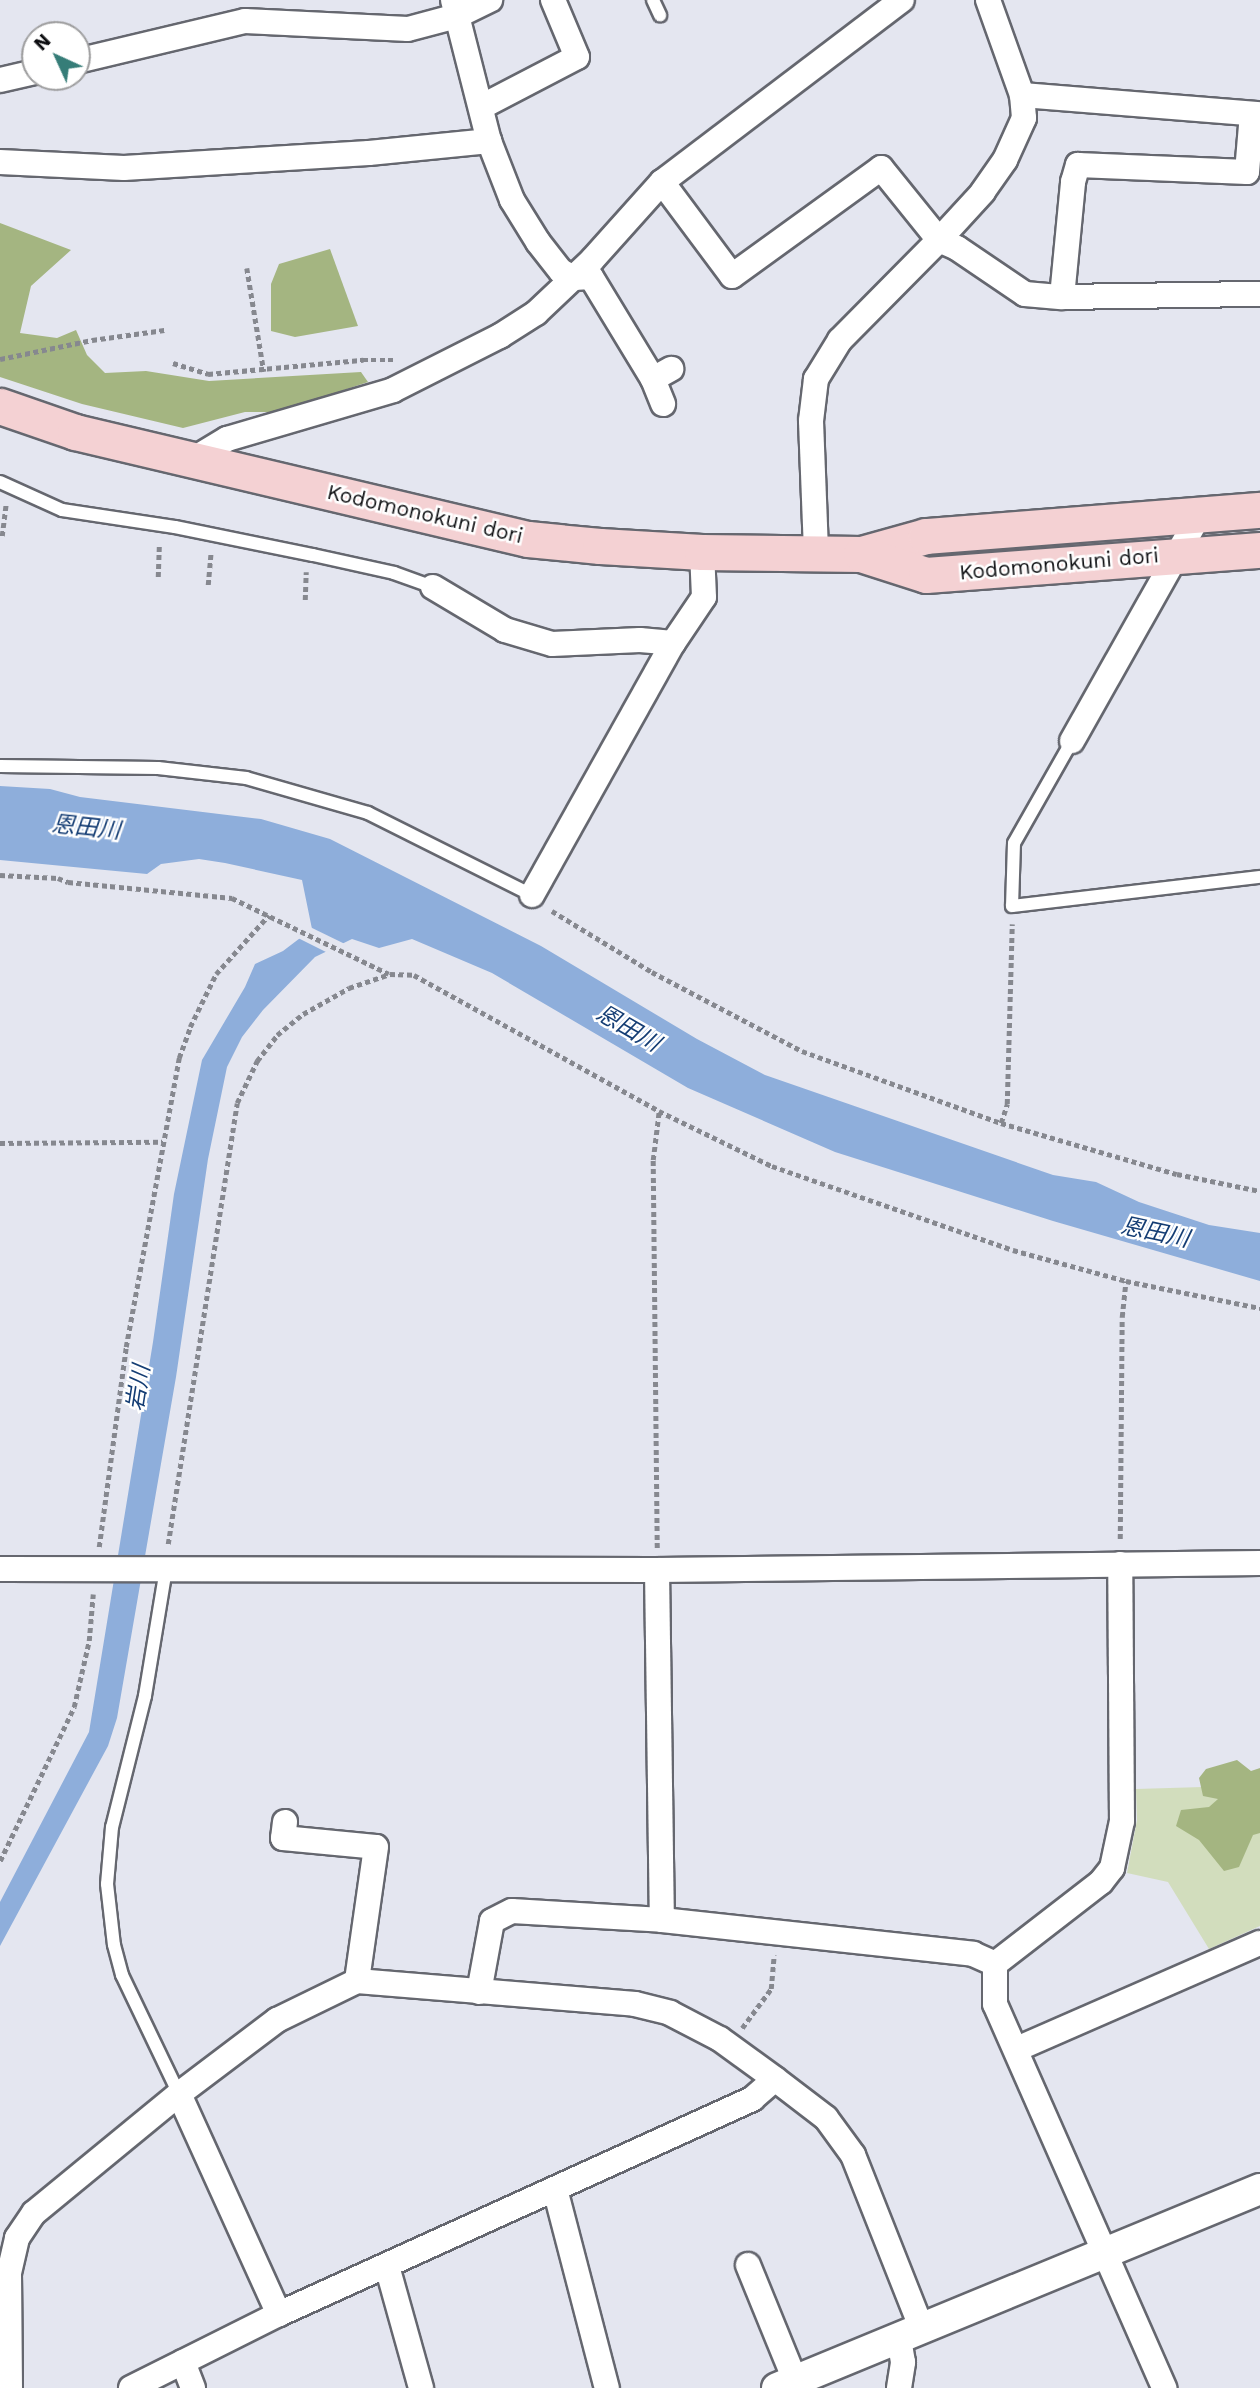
<!DOCTYPE html>
<meta charset="utf-8">
<style>
body{margin:0}
#map{position:relative;width:1260px;height:2388px;overflow:hidden;background:#e4e6f0;font-family:"Work Sans","Noto Sans JP",sans-serif}
div>[style]{position:absolute}
.green>*{inset:0;background:#d2ddbd}
.forest>*{inset:0;background:#a4b581}
.water>*{inset:0;background:#8eaedb}
.pier>*{inset:0;background:#e4e6f0}
.path>*{height:4.5px;margin-top:-2.25px;transform-origin:0;background:repeating-linear-gradient(90deg,#86888f 0 5px,transparent 0 8.5px)}
.roads{filter:drop-shadow(2px 0 #65676f) drop-shadow(-2px 0 #65676f) drop-shadow(0 2px #65676f) drop-shadow(0 -2px #65676f)}
.service>*{height:12px;margin:-6px;padding:0 6px;transform-origin:6px;border-radius:6px;background:#fff}
.minor>*{height:24px;margin:-12px;padding:0 12px;transform-origin:12px;border-radius:12px;background:#fff}
.tertiary>*{height:30px;margin:-15px;padding:0 15px;transform-origin:15px;border-radius:15px;background:#fff}
.secondary>*{height:35px;margin:-17.5px;padding:0 17.5px;transform-origin:17.5px;border-radius:17.5px;background:#f4d1d3}
span{translate:-50% -50%;white-space:nowrap;text-align:center;line-height:1.15;-webkit-text-stroke:5px #fff;paint-order:stroke}
.street-label{font-size:21px;color:#0c0d10}
.water-label{font-size:23px;color:#143d74;font-style:italic}
.north{position:absolute;left:21px;top:21px;width:70px;height:70px;box-sizing:border-box;background:#fff;border:2px solid #9e9e9f;border-radius:50%;rotate:315deg;font-size:19px;font-weight:700;line-height:28px;text-align:center;color:#0c0d10}
.north::after{content:'';display:block;margin:auto;width:24px;height:32px;background:#367d78;clip-path:polygon(50% 0,100% 100%,50% 72%,0 100%)}
</style>
<div id="map">
<div class="green">
<i style="clip-path:polygon(1260px 1771px,1260px 1926px,1209px 1949px,1168px 1882px,1127px 1873px,1137px 1820px,1136px 1789px,1203px 1787px)"></i>
</div>
<div class="forest">
<i style="clip-path:polygon(0 223px,71px 250px,31px 286px,20px 333px,57px 338px,76px 330px,87px 355px,105px 373px,146px 371px,209px 381px,361px 372px,368px 382px,278px 412px,245px 412px,183px 428px,82px 404px,0 377px)"></i>
<i style="clip-path:polygon(330px 249px,358px 326px,295px 337px,271px 331px,271px 284px,279px 264px)"></i>
<i style="clip-path:polygon(1237px 1760px,1251px 1771px,1260px 1768px,1260px 1833px,1253px 1835px,1239px 1867px,1224px 1871px,1199px 1840px,1176px 1826px,1181px 1810px,1209px 1807px,1218px 1799px,1203px 1796px,1199px 1778px,1206px 1769px)"></i>
</div>
<div class="water">
<i style="clip-path:polygon(0 786px,50px 789px,80px 797px,261px 819px,330px 839px,541px 946px,697px 1039px,765px 1075px,1053px 1175px,1096px 1182px,1139px 1202px,1209px 1225px,1260px 1233px,1260px 1281px,1053px 1221px,835px 1152px,688px 1088px,492px 973px,412px 939px,379px 948px,352px 939px,315px 957px,263px 1010px,242px 1037px,227px 1067px,208px 1159px,176px 1377px,117px 1718px,108px 1746px,0 1946px,0 1902px,89px 1732px,153px 1342px,174px 1194px,202px 1060px,245px 987px,255px 964px,283px 951px,312px 929px,302px 880px,225px 863px,199px 859px,161px 864px,147px 874px,0 860px)"></i>
</div>
<div class="pier">
<i style="clip-path:polygon(308px 926px,347px 945px,330px 954px,296px 937px)"></i>
</div>
<div class="path">
<i style="left:247px;top:268px;width:105px;rotate:80.7deg"></i>
<i style="left:0;top:359px;width:94px;rotate:-11.7deg"></i>
<i style="left:92px;top:340px;width:73px;rotate:-7.9deg"></i>
<i style="left:173px;top:363px;width:37px;rotate:17deg"></i>
<i style="left:208px;top:374px;width:156px;rotate:-5.2deg"></i>
<i style="left:363px;top:360px;width:31px"></i>
<i style="left:2px;top:536px;width:32px;rotate:-83deg"></i>
<i style="left:158px;top:577px;width:33px;rotate:-88deg"></i>
<i style="left:208px;top:585px;width:32px;rotate:-85deg"></i>
<i style="left:305px;top:600px;width:28px;rotate:-88deg"></i>
<i style="left:0;top:875px;width:58px;rotate:3deg"></i>
<i style="left:58px;top:878px;width:11px;rotate:22deg"></i>
<i style="left:68px;top:882px;width:165px;rotate:5.6deg"></i>
<i style="left:232px;top:898px;width:174px;rotate:25.8deg"></i>
<i style="left:552px;top:911px;width:117px;rotate:31.4deg"></i>
<i style="left:652px;top:972px;width:170px;rotate:27.8deg"></i>
<i style="left:802px;top:1051px;width:212px;rotate:19.9deg"></i>
<i style="left:1001px;top:1123px;width:183px;rotate:16.2deg"></i>
<i style="left:1177px;top:1174px;width:85px;rotate:11.6deg"></i>
<i style="left:1001px;top:1123px;width:20px;rotate:-72deg"></i>
<i style="left:1007px;top:1104px;width:180px;rotate:-88.4deg"></i>
<i style="left:0;top:1143px;width:162px;rotate:-0.4deg"></i>
<i style="left:1120px;top:1539px;width:222px;rotate:-89.5deg"></i>
<i style="left:1122px;top:1317px;width:36px;rotate:-84deg"></i>
<i style="left:168px;top:1544px;width:446px;rotate:-81.1deg"></i>
<i style="left:237px;top:1103px;width:47px;rotate:-64.5deg"></i>
<i style="left:257px;top:1061px;width:33px;rotate:-52deg"></i>
<i style="left:277px;top:1035px;width:33px;rotate:-39deg"></i>
<i style="left:303px;top:1014px;width:53px;rotate:-29.5deg"></i>
<i style="left:349px;top:988px;width:43px;rotate:-18.9deg"></i>
<i style="left:390px;top:974px;width:24px;rotate:2deg"></i>
<i style="left:414px;top:975px;width:280px;rotate:29deg"></i>
<i style="left:659px;top:1111px;width:126px;rotate:26deg"></i>
<i style="left:772px;top:1166px;width:255px;rotate:19.2deg"></i>
<i style="left:1013px;top:1250px;width:117px;rotate:15.3deg"></i>
<i style="left:1126px;top:1281px;width:137px;rotate:11.4deg"></i>
<i style="left:99px;top:1547px;width:202px;rotate:-82.3deg"></i>
<i style="left:126px;top:1347px;width:294px;rotate:-79.6deg"></i>
<i style="left:179px;top:1058px;width:33px;rotate:-70deg"></i>
<i style="left:190px;top:1027px;width:59px;rotate:-63.9deg"></i>
<i style="left:216px;top:974px;width:79px;rotate:-48.1deg"></i>
<i style="left:657px;top:1548px;width:388px;rotate:-90.6deg"></i>
<i style="left:653px;top:1160px;width:49px;rotate:-83deg"></i>
<i style="left:0;top:1861px;width:171px;rotate:-64.3deg"></i>
<i style="left:74px;top:1707px;width:68px;rotate:-77.2deg"></i>
<i style="left:89px;top:1641px;width:47px;rotate:-85.1deg"></i>
<i style="left:742px;top:2028px;width:49px;rotate:-53.4deg"></i>
<i style="left:771px;top:1989px;width:34px;rotate:-85deg"></i>
</div>
<div class="roads">
<div class="service">
<i style="left:653px;top:0;width:17px;rotate:65deg"></i>
<i style="left:0;top:482px;width:68px;rotate:24.3deg"></i>
<i style="left:62px;top:510px;width:114px;rotate:8.6deg"></i>
<i style="left:175px;top:527px;width:141px;rotate:11.5deg"></i>
<i style="left:313px;top:555px;width:83px;rotate:12.5deg"></i>
<i style="left:394px;top:573px;width:41px;rotate:19.7deg"></i>
<i style="left:1072px;top:741px;width:117px;rotate:119.6deg"></i>
<i style="left:1014px;top:843px;width:63px;rotate:91.8deg"></i>
<i style="left:1012px;top:906px;width:250px;rotate:-6.7deg"></i>
<i style="left:0;top:766px;width:158px;rotate:0.7deg"></i>
<i style="left:158px;top:768px;width:89px;rotate:6.5deg"></i>
<i style="left:246px;top:778px;width:127px;rotate:16deg"></i>
<i style="left:368px;top:813px;width:183px;rotate:26.6deg"></i>
<i style="left:166px;top:1569px;width:129px;rotate:99.4deg"></i>
<i style="left:145px;top:1696px;width:135px;rotate:104.1deg"></i>
<i style="left:112px;top:1827px;width:57px;rotate:95deg"></i>
<i style="left:107px;top:1884px;width:61px;rotate:83.5deg"></i>
<i style="left:114px;top:1945px;width:31px;rotate:75deg"></i>
<i style="left:122px;top:1975px;width:132px;rotate:64.4deg"></i>
</div>
<div class="minor">
<i style="left:453px;top:0;width:146px;rotate:75.7deg"></i>
<i style="left:489px;top:141px;width:63px;rotate:68.7deg"></i>
<i style="left:512px;top:200px;width:49px;rotate:58.2deg"></i>
<i style="left:538px;top:242px;width:37px;rotate:52deg"></i>
<i style="left:561px;top:271px;width:15px;rotate:28deg"></i>
<i style="left:574px;top:278px;width:17px;rotate:-3deg"></i>
<i style="left:591px;top:277px;width:119px;rotate:58.7deg"></i>
<i style="left:653px;top:379px;width:21px;rotate:-29deg"></i>
<i style="left:988px;top:0;width:101px;rotate:70.3deg"></i>
<i style="left:1022px;top:95px;width:23px;rotate:85deg"></i>
<i style="left:1024px;top:118px;width:46px;rotate:114.3deg"></i>
<i style="left:1005px;top:160px;width:39px;rotate:125deg"></i>
<i style="left:983px;top:192px;width:65px;rotate:132.5deg"></i>
<i style="left:939px;top:240px;width:20px;rotate:24deg"></i>
<i style="left:957px;top:248px;width:82px;rotate:34.1deg"></i>
<i style="left:1025px;top:294px;width:37px;rotate:5deg"></i>
<i style="left:1062px;top:297px;width:198px;rotate:-0.9deg"></i>
<i style="left:77px;top:61px;width:173px;rotate:-13.4deg"></i>
<i style="left:245px;top:21px;width:163px;rotate:2.8deg"></i>
<i style="left:408px;top:29px;width:51px;rotate:-14.9deg"></i>
<i style="left:457px;top:16px;width:37px;rotate:-26deg"></i>
<i style="left:0;top:80px;width:36px;rotate:-13deg"></i>
<i style="left:1022px;top:95px;width:239px;rotate:4.6deg"></i>
<i style="left:481px;top:107px;width:108px;rotate:-27.5deg"></i>
<i style="left:577px;top:57px;width:62px;rotate:-112.8deg"></i>
<i style="left:0;top:162px;width:124px;rotate:2.8deg"></i>
<i style="left:124px;top:168px;width:245px;rotate:-3.5deg"></i>
<i style="left:369px;top:153px;width:121px;rotate:-5.7deg"></i>
<i style="left:662px;top:182px;width:117px;rotate:53.3deg"></i>
<i style="left:732px;top:276px;width:184px;rotate:-35.9deg"></i>
<i style="left:881px;top:168px;width:92px;rotate:51.1deg"></i>
<i style="left:939px;top:240px;width:141px;rotate:134.7deg"></i>
<i style="left:840px;top:340px;width:46px;rotate:121.6deg"></i>
<i style="left:816px;top:379px;width:42px;rotate:96.8deg"></i>
<i style="left:811px;top:421px;width:133px;rotate:87.8deg"></i>
<i style="left:1062px;top:297px;width:116px;rotate:-84.5deg"></i>
<i style="left:1073px;top:182px;width:18px;rotate:-74deg"></i>
<i style="left:1078px;top:165px;width:169px;rotate:2.4deg"></i>
<i style="left:1247px;top:172px;width:58px;rotate:-85.1deg"></i>
<i style="left:653px;top:379px;width:27px;rotate:68deg"></i>
<i style="left:192px;top:460px;width:41px;rotate:-31deg"></i>
<i style="left:227px;top:439px;width:173px;rotate:-16.4deg"></i>
<i style="left:393px;top:390px;width:120px;rotate:-26.8deg"></i>
<i style="left:500px;top:336px;width:43px;rotate:-32.6deg"></i>
<i style="left:536px;top:313px;width:77px;rotate:-43.4deg"></i>
<i style="left:592px;top:260px;width:105px;rotate:-48.1deg"></i>
<i style="left:662px;top:182px;width:301px;rotate:-37.2deg"></i>
<i style="left:433px;top:587px;width:84px;rotate:30.8deg"></i>
<i style="left:505px;top:630px;width:49px;rotate:16.6deg"></i>
<i style="left:552px;top:644px;width:88px;rotate:-2.6deg"></i>
<i style="left:640px;top:640px;width:33px;rotate:5deg"></i>
<i style="left:1072px;top:741px;width:261px;rotate:-60.6deg"></i>
<i style="left:532px;top:895px;width:289px;rotate:-60.8deg"></i>
<i style="left:673px;top:643px;width:55px;rotate:-56deg"></i>
<i style="left:704px;top:597px;width:45px;rotate:-92.5deg"></i>
<i style="left:0;top:1569px;width:657px;rotate:0.09deg"></i>
<i style="left:657px;top:1570px;width:603px;rotate:-0.67deg"></i>
<i style="left:657px;top:1570px;width:350px;rotate:89.2deg"></i>
<i style="left:285px;top:1822px;width:16px;rotate:97deg"></i>
<i style="left:283px;top:1838px;width:93px;rotate:5.5deg"></i>
<i style="left:376px;top:1847px;width:135px;rotate:98.1deg"></i>
<i style="left:995px;top:1964px;width:40px;rotate:90deg"></i>
<i style="left:995px;top:2004px;width:420px;rotate:66.2deg"></i>
<i style="left:995px;top:1964px;width:134px;rotate:-37.7deg"></i>
<i style="left:1101px;top:1882px;width:18px;rotate:-52deg"></i>
<i style="left:1112px;top:1868px;width:48px;rotate:-78deg"></i>
<i style="left:1122px;top:1821px;width:257px;rotate:-90.4deg"></i>
<i style="left:479px;top:1992px;width:72px;rotate:-79.6deg"></i>
<i style="left:492px;top:1921px;width:22px;rotate:-27deg"></i>
<i style="left:512px;top:1911px;width:150px;rotate:3.4deg"></i>
<i style="left:662px;top:1920px;width:313px;rotate:6.2deg"></i>
<i style="left:973px;top:1954px;width:24px;rotate:24deg"></i>
<i style="left:1017px;top:2049px;width:265px;rotate:-23.6deg"></i>
<i style="left:179px;top:2094px;width:242px;rotate:65.6deg"></i>
<i style="left:555px;top:2189px;width:206px;rotate:75.4deg"></i>
<i style="left:748px;top:2265px;width:124px;rotate:67.8deg"></i>
<i style="left:387px;top:2266px;width:127px;rotate:74.4deg"></i>
<i style="left:183px;top:2362px;width:28px;rotate:69deg"></i>
<i style="left:10px;top:2388px;width:115px;rotate:-90.5deg"></i>
<i style="left:9px;top:2273px;width:36px;rotate:-77deg"></i>
<i style="left:17px;top:2238px;width:30px;rotate:-56deg"></i>
<i style="left:34px;top:2213px;width:188px;rotate:-39.4deg"></i>
<i style="left:179px;top:2094px;width:123px;rotate:-37.1deg"></i>
<i style="left:277px;top:2020px;width:89px;rotate:-26deg"></i>
<i style="left:357px;top:1981px;width:279px;rotate:4.7deg"></i>
<i style="left:635px;top:2004px;width:36px;rotate:14deg"></i>
<i style="left:670px;top:2013px;width:56px;rotate:27.5deg"></i>
<i style="left:720px;top:2039px;width:68px;rotate:36deg"></i>
<i style="left:131px;top:2388px;width:165px;rotate:-26.6deg"></i>
<i style="left:279px;top:2314px;width:520px;rotate:-24.44deg"></i>
<i style="left:752px;top:2099px;width:30px;rotate:-41deg"></i>
<i style="left:775px;top:2079px;width:64px;rotate:37.4deg"></i>
<i style="left:826px;top:2118px;width:46px;rotate:53.9deg"></i>
<i style="left:853px;top:2155px;width:187px;rotate:68.4deg"></i>
<i style="left:899px;top:2388px;width:26px;rotate:-81deg"></i>
<i style="left:903px;top:2362px;width:23px;rotate:-100deg"></i>
</div>
<div class="tertiary">
<i style="left:777px;top:2388px;width:522px;rotate:-22.39deg"></i>
</div>
<div class="secondary">
<i style="left:0;top:406px;width:79px;rotate:19.1deg"></i>
<i style="left:75px;top:432px;width:465px;rotate:13.3deg"></i>
<i style="left:528px;top:539px;width:72px;rotate:5.6deg"></i>
<i style="left:600px;top:546px;width:102px;rotate:3.4deg"></i>
<i style="left:702px;top:552px;width:159px;rotate:0.7deg"></i>
<i style="left:861px;top:554px;width:67px;rotate:-15.5deg"></i>
<i style="left:926px;top:536px;width:335px;rotate:-4.5deg"></i>
<i style="left:861px;top:554px;width:68px;rotate:17.9deg"></i>
<i style="left:926px;top:575px;width:335px;rotate:-4.3deg"></i>
</div>
</div>
<div class="street-label">
<span style="left:425px;top:514px;rotate:13deg">Kodomonokuni dori</span>
<span style="left:1059px;top:564px;rotate:-5deg">Kodomonokuni dori</span>
</div>
<div class="water-label">
<span style="left:86px;top:828px;rotate:6deg">恩田川</span>
<span style="left:628px;top:1029px;rotate:30deg">恩田川</span>
<span style="left:1155px;top:1233px;rotate:12deg">恩田川</span>
<span style="left:139px;top:1388px;rotate:-81deg">岩川</span>
</div>
<div class="north">N</div>
</div>
